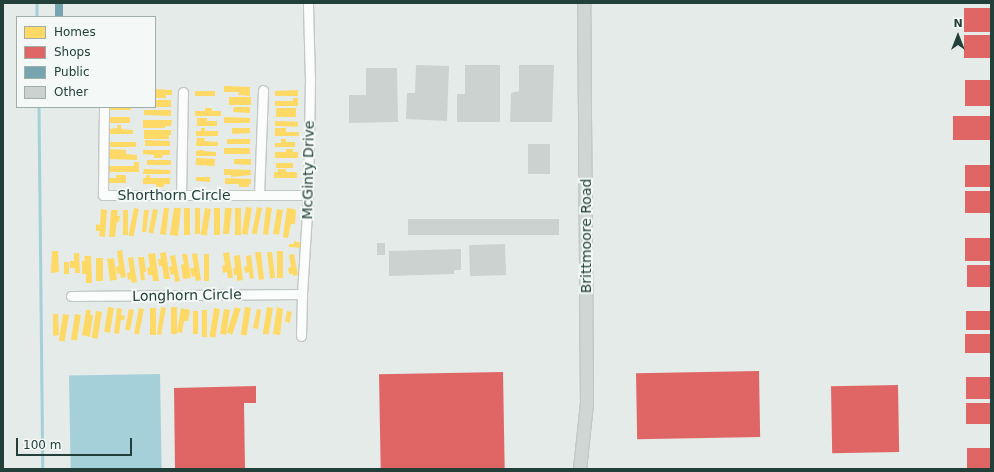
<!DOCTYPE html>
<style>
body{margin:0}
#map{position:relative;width:994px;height:472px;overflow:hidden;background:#e5ebe8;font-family:"DejaVu Sans",sans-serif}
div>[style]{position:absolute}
.water>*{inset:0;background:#a5d0d9;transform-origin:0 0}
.homes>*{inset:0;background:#ffd966;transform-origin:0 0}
.shops>*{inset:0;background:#e06666;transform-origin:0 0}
.public>*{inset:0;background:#76a5af;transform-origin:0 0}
.stream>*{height:2.5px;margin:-1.25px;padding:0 1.25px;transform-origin:1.25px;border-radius:1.25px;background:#a5d0d9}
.building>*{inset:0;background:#ccd2d0;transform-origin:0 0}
.roads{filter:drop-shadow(1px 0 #c2c8c5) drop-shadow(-1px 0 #c2c8c5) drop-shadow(0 1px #c2c8c5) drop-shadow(0 -1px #c2c8c5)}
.minor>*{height:9px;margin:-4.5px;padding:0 4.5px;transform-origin:4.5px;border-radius:4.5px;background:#fbfcfc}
.major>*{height:12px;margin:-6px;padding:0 6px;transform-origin:6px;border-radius:6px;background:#ced7d4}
span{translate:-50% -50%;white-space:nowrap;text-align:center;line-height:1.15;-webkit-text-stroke:4px #f4f9f7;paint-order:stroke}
.street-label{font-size:14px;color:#223f39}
.frame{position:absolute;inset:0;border:4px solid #223f39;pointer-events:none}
.legend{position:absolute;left:16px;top:16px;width:140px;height:92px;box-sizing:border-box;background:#f4f9f7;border:1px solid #a0afab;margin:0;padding:5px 7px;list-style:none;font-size:12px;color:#223f39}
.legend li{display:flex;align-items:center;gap:8px;height:20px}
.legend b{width:20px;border:1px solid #a0afab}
.north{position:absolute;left:938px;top:16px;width:40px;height:40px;-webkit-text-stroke:3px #f4f9f7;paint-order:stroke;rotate:0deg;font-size:11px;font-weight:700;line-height:16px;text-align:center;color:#223f39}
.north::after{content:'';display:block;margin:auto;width:14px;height:18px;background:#223f39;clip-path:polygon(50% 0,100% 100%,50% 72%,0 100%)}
.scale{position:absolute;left:16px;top:438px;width:116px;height:18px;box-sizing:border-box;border:2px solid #223f39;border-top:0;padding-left:5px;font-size:12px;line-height:14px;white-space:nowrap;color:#223f39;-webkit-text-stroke:3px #f4f9f7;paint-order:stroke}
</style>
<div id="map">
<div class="water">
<i style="left:160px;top:374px;width:95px;height:91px;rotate:89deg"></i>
</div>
<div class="homes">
<i style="clip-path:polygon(224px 86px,250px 87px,250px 96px,238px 95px,239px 92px,224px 92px)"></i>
<i style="clip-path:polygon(155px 89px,172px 90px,172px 95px,166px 95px,166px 98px,155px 98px)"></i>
<i style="clip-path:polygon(298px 90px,298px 96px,275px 96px,275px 91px)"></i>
<i style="left:195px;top:91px;width:20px;height:5px"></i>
<i style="left:229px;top:97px;width:22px;height:8px"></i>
<i style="clip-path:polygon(293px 98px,298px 98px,298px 106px,275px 106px,275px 101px,293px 101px)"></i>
<i style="left:155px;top:100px;width:16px;height:7px"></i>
<i style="left:109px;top:107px;width:22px;height:3px"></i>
<i style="clip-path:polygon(234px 107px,250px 107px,250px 113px,233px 112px)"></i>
<i style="clip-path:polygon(205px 108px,212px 108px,212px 111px,221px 111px,221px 116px,195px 116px,195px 111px,205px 111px)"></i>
<i style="left:276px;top:108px;width:20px;height:9px"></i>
<i style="clip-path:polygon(144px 110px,171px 110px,171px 116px,144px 115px)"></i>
<i style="left:109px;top:117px;width:21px;height:6px"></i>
<i style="clip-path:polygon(224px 117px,250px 118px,250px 123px,224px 123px)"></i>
<i style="clip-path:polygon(197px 118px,207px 118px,207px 121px,217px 121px,217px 126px,197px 126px)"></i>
<i style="clip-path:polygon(143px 120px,172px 120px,171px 126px,165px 126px,165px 128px,143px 128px)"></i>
<i style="left:275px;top:121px;width:23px;height:5px;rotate:2deg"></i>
<i style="clip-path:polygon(117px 125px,121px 125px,121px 129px,133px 130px,133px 134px,110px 134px,110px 129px,117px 128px)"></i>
<i style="clip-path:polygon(201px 128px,205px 128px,205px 131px,218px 131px,218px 136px,196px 136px,196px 131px,201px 131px)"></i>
<i style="clip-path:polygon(232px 128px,250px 128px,250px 133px,232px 134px)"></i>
<i style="clip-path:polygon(275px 128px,286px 128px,286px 132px,299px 132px,299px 136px,275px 136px)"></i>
<i style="clip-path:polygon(144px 130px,171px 130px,171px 135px,169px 135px,169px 139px,144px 139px)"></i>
<i style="clip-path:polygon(197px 138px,205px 138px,204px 141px,218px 142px,218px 146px,196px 146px)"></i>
<i style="left:227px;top:139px;width:23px;height:5px"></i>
<i style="clip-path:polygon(281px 139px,286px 139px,286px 142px,295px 142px,295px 147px,275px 147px,275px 143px,281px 143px)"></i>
<i style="clip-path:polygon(145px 140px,170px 141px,170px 146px,145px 146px)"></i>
<i style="left:108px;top:142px;width:28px;height:5px"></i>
<i style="left:224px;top:148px;width:26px;height:6px"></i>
<i style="clip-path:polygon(109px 149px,126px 150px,126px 154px,137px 155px,137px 160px,109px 159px)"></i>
<i style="clip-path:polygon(286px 149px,293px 149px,293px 152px,298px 152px,298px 158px,275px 158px,275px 152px,286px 152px)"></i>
<i style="clip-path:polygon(143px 150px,170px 150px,170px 155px,163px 155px,162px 158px,154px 158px,154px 155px,143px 154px)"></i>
<i style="clip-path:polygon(200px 150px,203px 150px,203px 151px,216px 152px,216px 156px,196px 156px,196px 151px)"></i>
<i style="left:196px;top:158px;width:19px;height:7px;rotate:3deg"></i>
<i style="clip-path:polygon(234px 159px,251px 159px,251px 165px,234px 164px)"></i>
<i style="left:147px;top:160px;width:24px;height:5px"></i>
<i style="clip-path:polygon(134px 162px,139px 162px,139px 172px,108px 172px,108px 166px,134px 166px)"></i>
<i style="left:276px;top:163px;width:17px;height:5px"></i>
<i style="clip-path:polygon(144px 169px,171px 170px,170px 174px,143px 174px)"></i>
<i style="clip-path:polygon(224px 169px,251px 170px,251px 175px,231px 177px,231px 175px,224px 175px)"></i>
<i style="clip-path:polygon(278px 169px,286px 169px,286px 172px,297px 172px,297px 178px,274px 178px,274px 172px,278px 172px)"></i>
<i style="clip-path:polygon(116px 175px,126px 175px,126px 183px,106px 183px,106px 178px,116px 178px)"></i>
<i style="clip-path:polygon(147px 175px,150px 175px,150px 178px,170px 178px,170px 184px,164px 184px,164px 187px,156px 187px,156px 184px,143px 184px,143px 178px,146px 178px)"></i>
<i style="clip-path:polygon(196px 177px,210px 177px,210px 182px,196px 181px)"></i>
<i style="clip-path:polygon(225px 178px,251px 179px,251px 184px,249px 184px,249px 187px,239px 187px,239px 184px,225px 184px)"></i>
<i style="left:246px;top:207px;width:6px;height:27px;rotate:9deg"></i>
<i style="left:257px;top:207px;width:5px;height:27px;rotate:11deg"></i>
<i style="clip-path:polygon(266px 207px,272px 208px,268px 235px,263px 234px)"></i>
<i style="left:134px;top:208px;width:5px;height:28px;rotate:11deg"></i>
<i style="clip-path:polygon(164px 208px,169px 208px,166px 235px,160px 234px)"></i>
<i style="clip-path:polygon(174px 208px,181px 208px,178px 236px,170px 235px)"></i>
<i style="left:184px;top:208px;width:6px;height:27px"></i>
<i style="left:195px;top:208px;width:5px;height:26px"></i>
<i style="left:205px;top:208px;width:6px;height:27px;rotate:9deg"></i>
<i style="left:214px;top:208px;width:6px;height:27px"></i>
<i style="clip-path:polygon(225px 208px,232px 208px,229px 234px,223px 234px)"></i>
<i style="left:235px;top:208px;width:6px;height:27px"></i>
<i style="clip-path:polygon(287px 208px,294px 209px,296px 211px,295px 224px,291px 224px,288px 238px,283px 237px)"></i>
<i style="clip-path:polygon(101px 209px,107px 210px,105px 237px,99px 236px,100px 231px,96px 231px,96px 224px,100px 225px)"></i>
<i style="left:153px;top:209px;width:5px;height:24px;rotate:11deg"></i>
<i style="left:277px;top:209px;width:6px;height:25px;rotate:9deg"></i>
<i style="clip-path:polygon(111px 210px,118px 210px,117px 216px,120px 216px,119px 222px,117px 222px,115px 237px,109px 237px)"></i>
<i style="left:123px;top:210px;width:5px;height:25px"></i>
<i style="clip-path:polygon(144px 210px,149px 210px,146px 232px,142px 232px)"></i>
<i style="clip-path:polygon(294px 241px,302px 243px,302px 248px,289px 247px,289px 244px,294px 244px)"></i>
<i style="clip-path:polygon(122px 250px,126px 277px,121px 278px,120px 273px,117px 274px,116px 267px,119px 266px,117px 251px)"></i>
<i style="clip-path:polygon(52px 251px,58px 251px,59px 272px,51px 273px)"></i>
<i style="left:277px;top:251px;width:6px;height:27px"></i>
<i style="clip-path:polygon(166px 252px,170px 279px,164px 279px,162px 266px,159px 266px,158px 259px,161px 259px,160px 253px)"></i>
<i style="clip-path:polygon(229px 252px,233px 278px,228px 278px,227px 272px,223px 273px,222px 266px,225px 265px,223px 253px)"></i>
<i style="clip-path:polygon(255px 252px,261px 252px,264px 279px,259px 280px)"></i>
<i style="left:272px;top:252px;width:26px;height:5px;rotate:83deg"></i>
<i style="clip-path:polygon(74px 253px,79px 253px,80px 273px,75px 273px,75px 268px,70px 268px,70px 261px,74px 261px)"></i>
<i style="clip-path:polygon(155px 253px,159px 281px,153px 281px,152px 275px,148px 275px,147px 268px,150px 267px,148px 254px)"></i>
<i style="clip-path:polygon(197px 253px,201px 280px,196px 281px,195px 276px,192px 277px,190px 268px,194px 268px,192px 254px)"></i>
<i style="clip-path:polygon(182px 254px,187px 254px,191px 278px,183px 279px,181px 265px,184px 264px)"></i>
<i style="left:204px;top:254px;width:5px;height:27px"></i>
<i style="clip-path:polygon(294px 254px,298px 275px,293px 276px,293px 274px,289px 274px,288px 268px,291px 267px,289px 255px)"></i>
<i style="clip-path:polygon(175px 255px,180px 281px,175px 282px,174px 274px,171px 275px,169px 267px,172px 266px,170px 256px)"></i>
<i style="clip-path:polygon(240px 255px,243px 280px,237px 281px,237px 275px,234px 275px,233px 269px,235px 268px,234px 256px)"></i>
<i style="clip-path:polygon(251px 255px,254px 278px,250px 279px,249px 272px,245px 273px,244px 267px,247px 266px,246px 256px)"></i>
<i style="clip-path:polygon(84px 256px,91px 256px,92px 283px,86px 283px,86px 274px,82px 274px,82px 261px,85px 261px)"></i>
<i style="clip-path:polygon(133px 257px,137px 282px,132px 283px,131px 279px,128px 280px,127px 273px,130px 272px,128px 258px)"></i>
<i style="clip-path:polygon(138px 257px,144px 257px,146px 272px,144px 272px,145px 280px,141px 280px)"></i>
<i style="left:96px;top:258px;width:7px;height:23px"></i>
<i style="left:114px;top:258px;width:22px;height:7px;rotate:82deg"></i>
<i style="left:69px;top:262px;width:12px;height:5px;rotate:90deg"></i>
<i style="left:108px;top:307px;width:6px;height:25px;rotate:9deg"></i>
<i style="clip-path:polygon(161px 307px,166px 308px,161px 335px,157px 334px)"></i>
<i style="left:171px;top:307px;width:6px;height:27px"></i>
<i style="left:235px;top:307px;width:6px;height:27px;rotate:18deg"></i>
<i style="left:245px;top:307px;width:6px;height:28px;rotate:9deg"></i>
<i style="left:267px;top:307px;width:6px;height:27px;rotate:9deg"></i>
<i style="clip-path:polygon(277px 307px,283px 309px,280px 335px,273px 334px)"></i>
<i style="clip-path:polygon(117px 308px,122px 309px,121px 315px,125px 316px,124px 320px,121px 320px,119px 334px,114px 333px)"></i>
<i style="left:139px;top:308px;width:5px;height:26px;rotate:11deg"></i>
<i style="left:150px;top:308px;width:6px;height:27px"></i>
<i style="clip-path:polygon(181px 308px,190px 310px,188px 321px,184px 321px,182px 333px,177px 332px)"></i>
<i style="left:214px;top:308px;width:6px;height:29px;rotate:9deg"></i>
<i style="left:129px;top:309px;width:5px;height:21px;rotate:11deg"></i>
<i style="left:224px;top:309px;width:6px;height:25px;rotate:9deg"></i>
<i style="clip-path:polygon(257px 309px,261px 310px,258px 329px,253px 328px)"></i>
<i style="clip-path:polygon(86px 310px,91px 310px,90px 315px,93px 315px,90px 337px,82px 335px)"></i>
<i style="left:202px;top:310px;width:5px;height:27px"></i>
<i style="left:96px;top:311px;width:6px;height:27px;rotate:9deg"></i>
<i style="left:193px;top:311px;width:5px;height:23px"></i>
<i style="left:287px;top:311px;width:5px;height:11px;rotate:11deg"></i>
<i style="clip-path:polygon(53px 314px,58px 314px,59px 335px,53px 336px)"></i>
<i style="left:63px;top:314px;width:6px;height:27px;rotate:9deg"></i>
<i style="left:75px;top:314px;width:6px;height:26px;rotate:9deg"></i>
</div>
<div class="shops">
<i style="left:964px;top:8px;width:27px;height:24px"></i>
<i style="left:964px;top:35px;width:27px;height:23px"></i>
<i style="left:991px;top:80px;width:26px;height:26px;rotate:90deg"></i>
<i style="left:953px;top:116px;width:38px;height:24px"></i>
<i style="left:965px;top:165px;width:26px;height:22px"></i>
<i style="left:965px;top:191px;width:26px;height:22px"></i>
<i style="left:965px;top:238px;width:26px;height:23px"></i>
<i style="left:967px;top:265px;width:24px;height:22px"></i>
<i style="left:966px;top:311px;width:25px;height:19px"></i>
<i style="left:965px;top:334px;width:26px;height:19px"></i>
<i style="left:759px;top:371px;width:66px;height:123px;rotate:89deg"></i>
<i style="left:503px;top:372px;width:97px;height:124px;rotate:89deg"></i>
<i style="left:966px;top:377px;width:25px;height:22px"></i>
<i style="left:898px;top:385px;width:67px;height:67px;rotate:89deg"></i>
<i style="clip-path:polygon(256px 386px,256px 403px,244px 403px,245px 469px,175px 469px,174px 388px)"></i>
<i style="left:966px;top:403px;width:25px;height:21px"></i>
<i style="left:967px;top:448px;width:24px;height:21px"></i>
</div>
<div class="public">
<i style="left:55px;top:3px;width:8px;height:14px"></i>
</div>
<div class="stream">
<i style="left:37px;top:3px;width:14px;rotate:90deg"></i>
<i style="left:39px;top:107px;width:362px;rotate:89.4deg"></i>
</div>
<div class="building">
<i style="clip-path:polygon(416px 65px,449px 66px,447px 121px,406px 119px,407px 93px,415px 93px)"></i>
<i style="clip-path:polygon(465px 65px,500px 65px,500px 122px,457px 122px,457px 94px,465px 94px)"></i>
<i style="clip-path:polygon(519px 65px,554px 65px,552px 122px,510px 122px,511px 93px,519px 91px)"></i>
<i style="clip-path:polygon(366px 68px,397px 68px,398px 122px,349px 123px,349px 95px,366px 95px)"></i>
<i style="left:528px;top:144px;width:22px;height:30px"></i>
<i style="left:559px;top:219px;width:16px;height:151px;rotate:90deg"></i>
<i style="left:377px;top:243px;width:8px;height:12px"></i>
<i style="left:505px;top:244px;width:31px;height:36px;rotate:88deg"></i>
<i style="clip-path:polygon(461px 249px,461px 270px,454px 270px,454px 274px,389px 276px,389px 251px)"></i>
</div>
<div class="roads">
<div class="minor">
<i style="left:104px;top:107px;width:88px;rotate:90.7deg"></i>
<i style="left:103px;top:195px;width:205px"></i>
<i style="left:181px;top:195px;width:103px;rotate:-88.9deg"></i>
<i style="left:259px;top:195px;width:105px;rotate:-87.8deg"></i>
<i style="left:71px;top:296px;width:231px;rotate:-0.5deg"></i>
<i style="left:301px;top:336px;width:42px;rotate:-88.6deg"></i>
<i style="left:302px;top:294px;width:99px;rotate:-86.5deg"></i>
<i style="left:308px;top:195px;width:114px;rotate:-89deg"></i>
<i style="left:310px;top:81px;width:78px;rotate:-91.5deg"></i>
</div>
<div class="major">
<i style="left:580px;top:469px;width:66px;rotate:-83.9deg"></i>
<i style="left:587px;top:403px;width:400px;rotate:-90.4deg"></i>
</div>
</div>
<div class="street-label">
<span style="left:308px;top:170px;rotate:-89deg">McGinty Drive</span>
<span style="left:174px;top:195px">Shorthorn Circle</span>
<span style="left:586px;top:236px;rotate:-90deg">Brittmoore Road</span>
<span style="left:187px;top:295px;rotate:-1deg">Longhorn Circle</span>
</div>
<div class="frame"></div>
<ul class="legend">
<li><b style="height:11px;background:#ffd966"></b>Homes</li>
<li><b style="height:11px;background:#e06666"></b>Shops</li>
<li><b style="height:11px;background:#76a5af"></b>Public</li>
<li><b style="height:11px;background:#ccd2d0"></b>Other</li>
</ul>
<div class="north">N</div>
<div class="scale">100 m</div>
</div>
